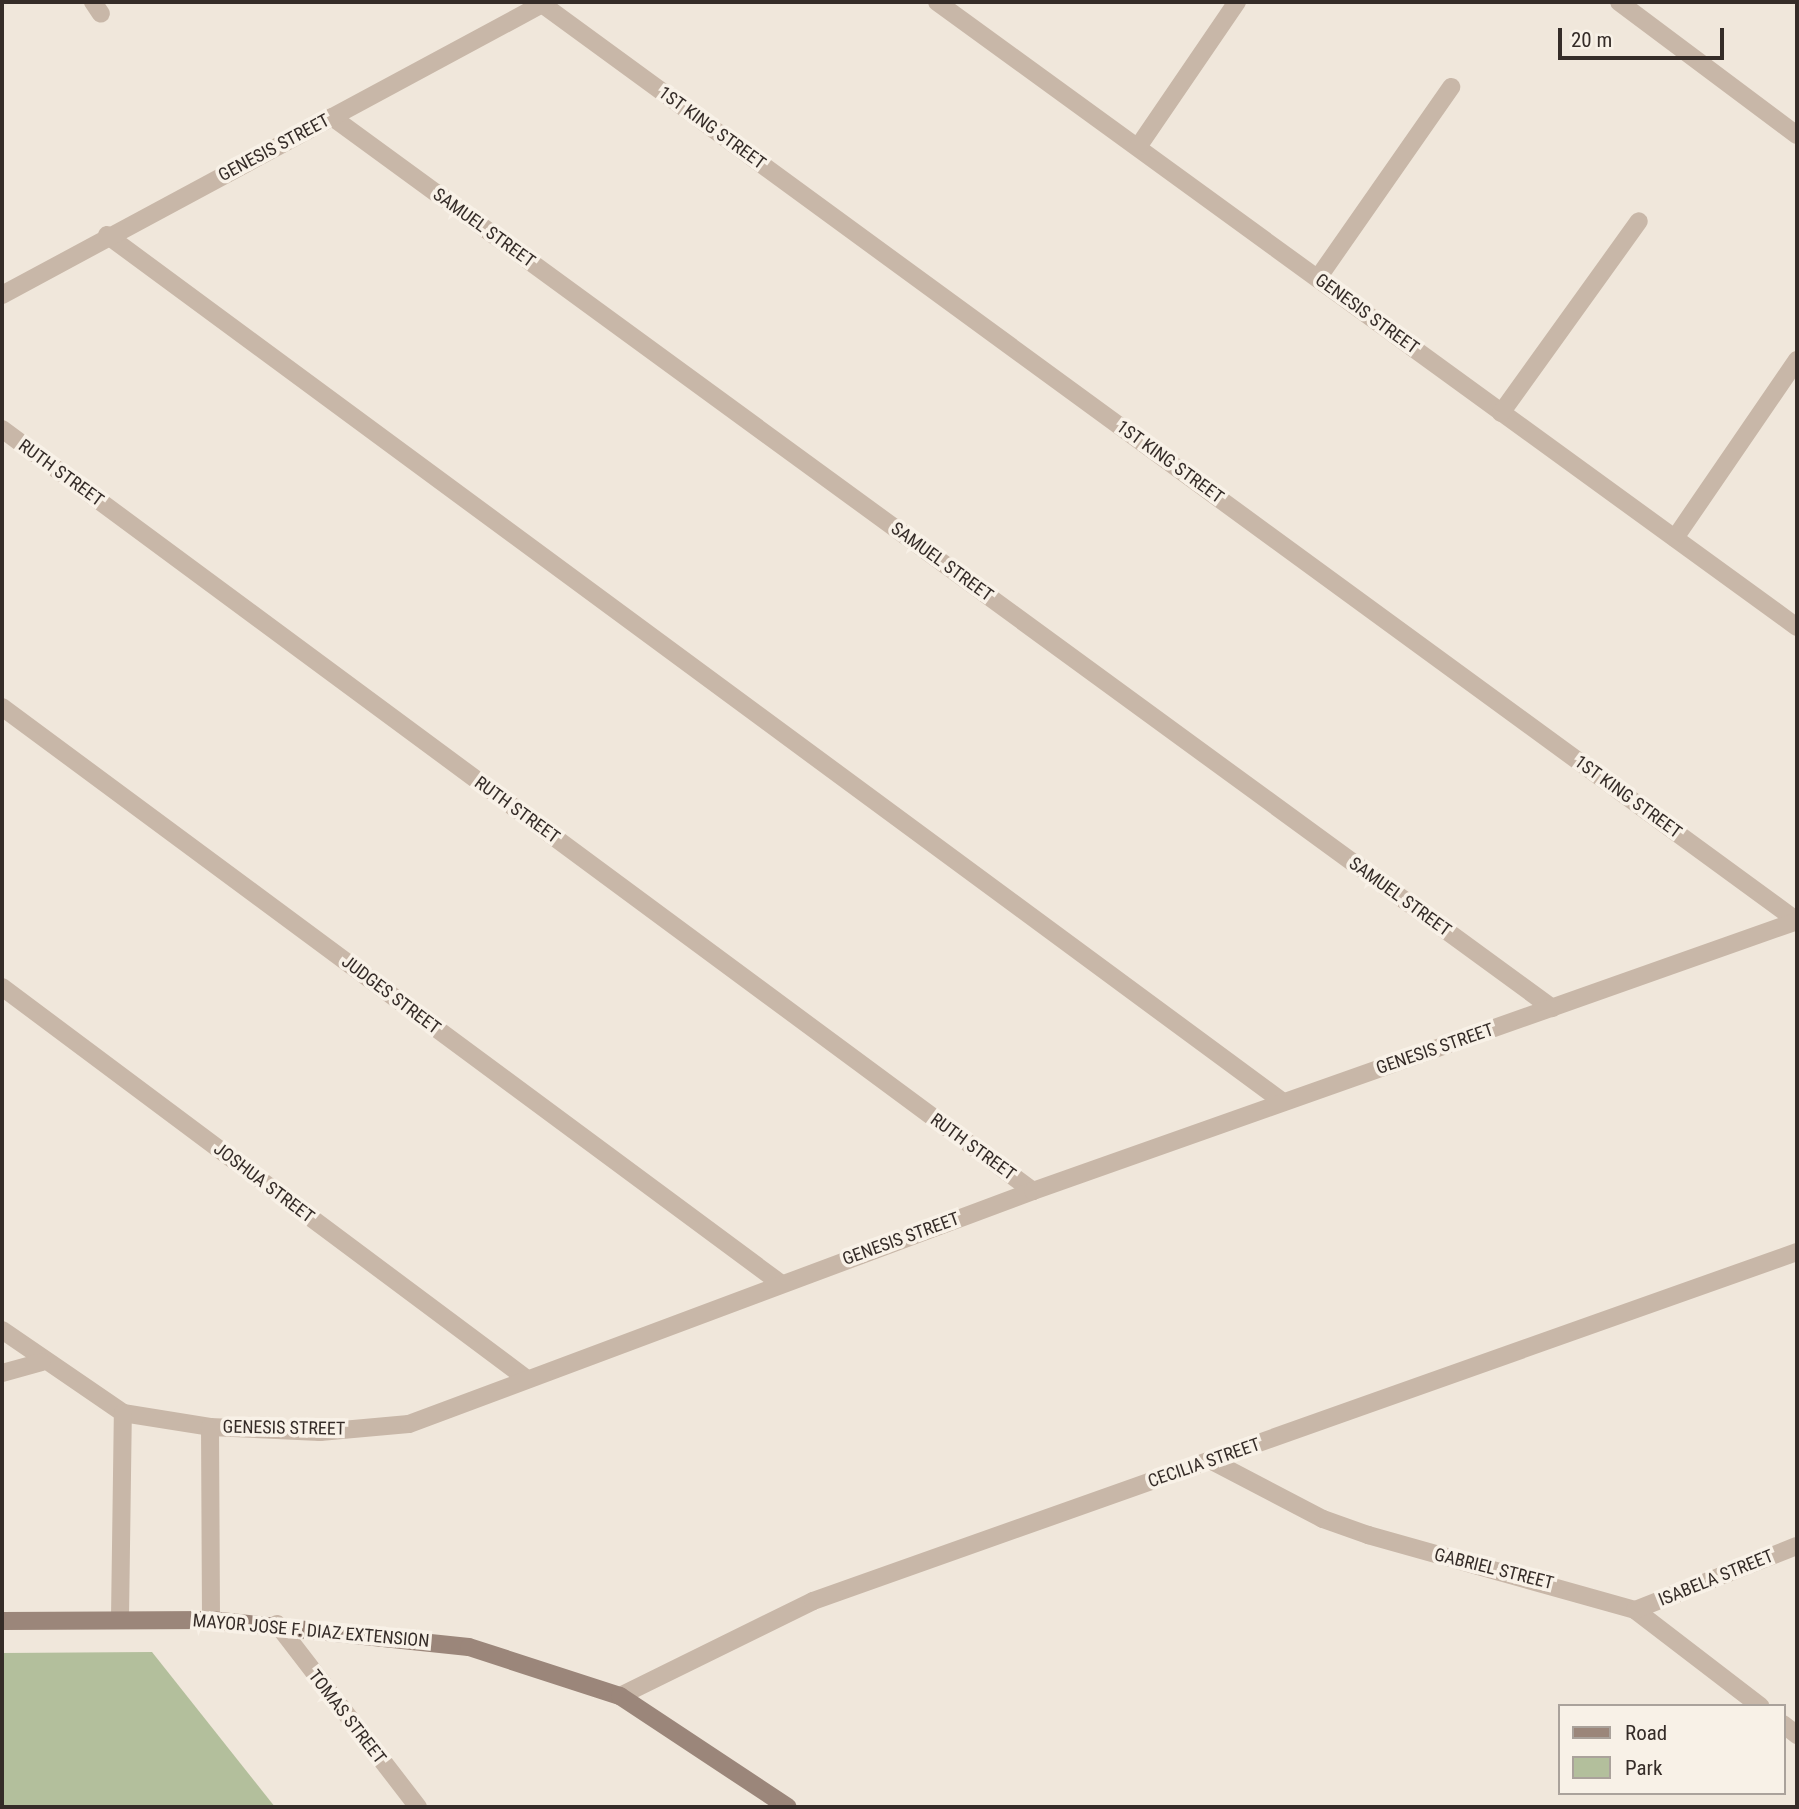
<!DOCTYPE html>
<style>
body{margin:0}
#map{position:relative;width:1799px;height:1809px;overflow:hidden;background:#f0e7db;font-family:"Roboto Condensed",sans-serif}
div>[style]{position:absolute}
.green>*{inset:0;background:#b3bf9c}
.street>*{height:18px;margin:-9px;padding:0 9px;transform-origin:9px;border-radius:9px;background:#c8b7a8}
.secondary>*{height:18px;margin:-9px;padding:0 9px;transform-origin:9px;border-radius:9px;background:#9b867a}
span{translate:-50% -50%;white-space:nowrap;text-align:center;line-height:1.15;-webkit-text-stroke:7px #f8f1e7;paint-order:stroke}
.street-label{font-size:18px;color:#352c28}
.frame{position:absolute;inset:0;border:4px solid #352c28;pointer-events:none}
.legend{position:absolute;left:1558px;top:1704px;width:228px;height:91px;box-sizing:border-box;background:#f8f1e7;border:2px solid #aaa29b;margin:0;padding:9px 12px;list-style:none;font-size:21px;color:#352c28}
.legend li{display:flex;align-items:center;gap:14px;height:35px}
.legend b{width:35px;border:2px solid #aaa29b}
.scale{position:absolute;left:1558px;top:28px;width:166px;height:32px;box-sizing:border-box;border:4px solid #352c28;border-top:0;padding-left:9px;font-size:21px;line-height:24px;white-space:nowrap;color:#352c28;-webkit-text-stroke:5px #f8f1e7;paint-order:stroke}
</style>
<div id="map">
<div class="green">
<i style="clip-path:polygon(152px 1652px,275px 1807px,2px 1807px,2px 1653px)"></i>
</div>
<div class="street">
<i style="left:93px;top:2px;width:14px;rotate:56deg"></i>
<i style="left:937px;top:2px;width:1063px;rotate:36.01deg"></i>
<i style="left:1619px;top:2px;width:222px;rotate:36.8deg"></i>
<i style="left:542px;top:4px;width:1554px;rotate:36.15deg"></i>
<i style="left:332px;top:117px;width:1511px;rotate:36.14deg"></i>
<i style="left:1138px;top:147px;width:176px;rotate:-55.7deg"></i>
<i style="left:107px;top:235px;width:1461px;rotate:36.4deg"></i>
<i style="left:1318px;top:278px;width:233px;rotate:-55.1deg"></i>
<i style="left:2px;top:295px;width:618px;rotate:-28.31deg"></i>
<i style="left:1501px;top:413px;width:236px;rotate:-54.3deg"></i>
<i style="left:2px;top:429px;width:1282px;rotate:36.47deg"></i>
<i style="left:1675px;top:538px;width:216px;rotate:-55.6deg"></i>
<i style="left:2px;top:707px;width:968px;rotate:36.51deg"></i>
<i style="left:2px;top:987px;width:655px;rotate:36.75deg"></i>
<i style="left:2px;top:1330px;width:147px;rotate:34.4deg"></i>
<i style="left:123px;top:1413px;width:88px;rotate:9.1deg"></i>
<i style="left:210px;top:1427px;width:110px;rotate:2.6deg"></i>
<i style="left:320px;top:1432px;width:89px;rotate:-5.1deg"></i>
<i style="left:409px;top:1424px;width:666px;rotate:-20.48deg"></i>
<i style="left:1033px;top:1191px;width:810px;rotate:-19.46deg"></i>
<i style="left:2px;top:1373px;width:41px;rotate:-15.4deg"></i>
<i style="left:210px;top:1427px;width:193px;rotate:89.7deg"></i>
<i style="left:1212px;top:1461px;width:125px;rotate:27.6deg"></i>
<i style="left:1323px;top:1519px;width:48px;rotate:19.6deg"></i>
<i style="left:1368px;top:1535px;width:277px;rotate:15.7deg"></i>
<i style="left:1635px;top:1610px;width:158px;rotate:37.5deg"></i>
<i style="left:1635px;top:1610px;width:174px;rotate:-21.6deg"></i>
<i style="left:120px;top:1618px;width:205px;rotate:-89.2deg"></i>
<i style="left:277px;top:1624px;width:231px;rotate:52.4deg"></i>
<i style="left:620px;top:1696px;width:215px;rotate:-26.2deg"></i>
<i style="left:813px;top:1601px;width:1044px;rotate:-19.53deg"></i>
<i style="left:1783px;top:1724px;width:18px;rotate:38deg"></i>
</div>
<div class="secondary">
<i style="left:2px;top:1621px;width:209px;rotate:-0.3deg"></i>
<i style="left:211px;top:1620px;width:259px;rotate:6deg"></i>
<i style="left:469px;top:1647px;width:159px;rotate:18deg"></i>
<i style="left:620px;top:1696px;width:201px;rotate:33.5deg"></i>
</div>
<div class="street-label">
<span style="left:712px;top:128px;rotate:36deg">1ST KING STREET</span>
<span style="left:274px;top:148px;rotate:-28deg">GENESIS STREET</span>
<span style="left:484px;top:228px;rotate:36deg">SAMUEL STREET</span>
<span style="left:1367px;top:314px;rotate:36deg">GENESIS STREET</span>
<span style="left:1170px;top:462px;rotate:36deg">1ST KING STREET</span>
<span style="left:61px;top:473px;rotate:36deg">RUTH STREET</span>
<span style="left:942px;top:562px;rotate:36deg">SAMUEL STREET</span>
<span style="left:1628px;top:797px;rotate:36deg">1ST KING STREET</span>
<span style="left:517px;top:810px;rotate:36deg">RUTH STREET</span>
<span style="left:1400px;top:897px;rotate:36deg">SAMUEL STREET</span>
<span style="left:391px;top:995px;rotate:37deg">JUDGES STREET</span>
<span style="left:1435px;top:1049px;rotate:-19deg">GENESIS STREET</span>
<span style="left:973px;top:1147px;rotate:36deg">RUTH STREET</span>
<span style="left:264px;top:1183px;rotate:37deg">JOSHUA STREET</span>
<span style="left:901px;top:1239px;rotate:-20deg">GENESIS STREET</span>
<span style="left:284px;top:1428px;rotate:1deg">GENESIS STREET</span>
<span style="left:1204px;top:1463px;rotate:-19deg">CECILIA STREET</span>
<span style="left:1494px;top:1569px;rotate:14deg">GABRIEL STREET</span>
<span style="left:1716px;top:1578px;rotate:-22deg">ISABELA STREET</span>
<span style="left:311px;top:1631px;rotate:5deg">MAYOR JOSE F. DIAZ EXTENSION</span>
<span style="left:347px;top:1717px;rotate:52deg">TOMAS STREET</span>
</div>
<div class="frame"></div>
<ul class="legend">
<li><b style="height:9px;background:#9b867a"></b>Road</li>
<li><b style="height:19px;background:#b3bf9c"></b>Park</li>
</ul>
<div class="scale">20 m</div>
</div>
